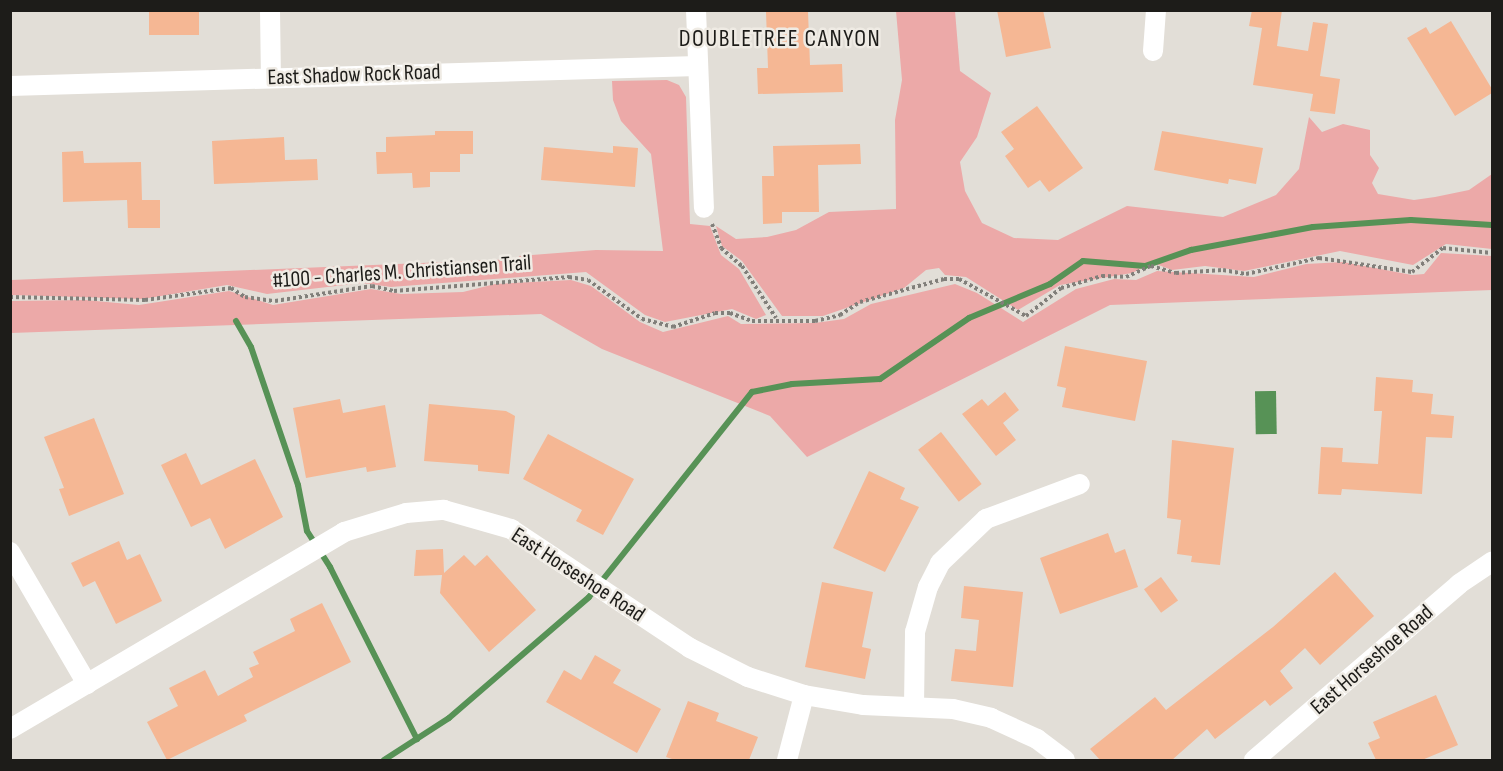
<!DOCTYPE html>
<style>
body{margin:0}
#map{position:relative;width:1503px;height:771px;overflow:hidden;background:#e2ded7;font-family:"Sofia Sans Condensed",sans-serif}
div>[style]{position:absolute}
.green>*{inset:0;background:#eca9a8}
.water>*{inset:0;background:#579256;transform-origin:0 0}
.stream>*{height:6px;margin:-3px;padding:0 3px;transform-origin:3px;border-radius:3px;background:#579256}
.building>*{inset:0;background:#f5b794;transform-origin:0 0}
.path>*{height:4px;margin-top:-2px;transform-origin:0;background:repeating-linear-gradient(90deg,#817f7a 0 3px,transparent 0 6px)}
.minor>*{height:20px;margin:-10px;padding:0 10px;transform-origin:10px;border-radius:10px;background:#fff}
span{translate:-50% -50%;white-space:nowrap;text-align:center;line-height:1.15;-webkit-text-stroke:5px #efebe4;paint-order:stroke}
.street-label{font-size:22px;color:#1d1c19}
.neighbourhood-label{font-size:24px;color:#1d1c19;letter-spacing:1.5px}
.frame{position:absolute;inset:0;border:12px solid #1d1c19;pointer-events:none}
</style>
<div id="map">
<div class="green">
<i style="clip-path:polygon(896px 11px,955px 11px,960px 71px,991px 93px,977px 137px,960px 162px,965px 191px,982px 223px,1014px 238px,1058px 240px,1127px 206px,1223px 217px,1276px 195px,1299px 169px,1309px 117px,1322px 132px,1343px 124px,1370px 130px,1370px 155px,1379px 168px,1372px 183px,1378px 194px,1414px 200px,1435px 197px,1469px 190px,1492px 174px,1492px 249px,1446px 244px,1413px 265px,1340px 251px,1244px 271px,1205px 266px,1172px 270px,1153px 263px,1132px 273px,1060px 285px,1018px 310px,966px 277px,945px 275px,939px 268px,926px 270px,904px 288px,823px 316px,782px 316px,742px 261px,722px 246px,716px 226px,736px 239px,767px 237px,796px 230px,829px 212px,896px 209px,895px 120px,902px 80px)"></i>
<i style="clip-path:polygon(667px 80px,679px 85px,686px 97px,690px 224px,710px 226px,721px 255px,739px 269px,766px 315px,756px 319px,732px 309px,665px 322px,645px 315px,586px 272px,391px 287px,362px 283px,267px 294px,227px 285px,143px 299px,11px 295px,11px 280px,518px 259px,519px 256px,596px 250px,663px 251px,651px 154px,621px 121px,613px 100px,612px 81px)"></i>
<i style="clip-path:polygon(1441px 253px,1492px 256px,1492px 290px,1110px 305px,807px 457px,770px 416px,602px 349px,541px 314px,11px 333px,11px 301px,85px 300px,139px 305px,229px 291px,273px 305px,371px 289px,401px 294px,463px 292px,495px 284px,571px 280px,591px 286px,640px 322px,663px 332px,728px 316px,741px 324px,815px 323px,844px 319px,871px 304px,955px 284px,977px 293px,1023px 322px,1076px 289px,1114px 279px,1136px 280px,1157px 271px,1254px 277px,1306px 264px,1343px 262px,1412px 275px,1424px 274px)"></i>
</div>
<div class="water">
<i style="left:1276px;top:391px;width:43px;height:21px;rotate:89deg"></i>
</div>
<div class="stream">
<i style="left:236px;top:321px;width:30px;rotate:60deg"></i>
<i style="left:251px;top:347px;width:146px;rotate:71.2deg"></i>
<i style="left:298px;top:485px;width:47px;rotate:78.9deg"></i>
<i style="left:307px;top:531px;width:43px;rotate:57.4deg"></i>
<i style="left:330px;top:567px;width:193px;rotate:63.2deg"></i>
<i style="left:384px;top:760px;width:77px;rotate:-32.9deg"></i>
<i style="left:449px;top:718px;width:185px;rotate:-40.8deg"></i>
<i style="left:589px;top:597px;width:262px;rotate:-51.5deg"></i>
<i style="left:752px;top:392px;width:41px;rotate:-11.3deg"></i>
<i style="left:792px;top:384px;width:88px;rotate:-3.3deg"></i>
<i style="left:880px;top:379px;width:108px;rotate:-34.4deg"></i>
<i style="left:969px;top:318px;width:88px;rotate:-22.8deg"></i>
<i style="left:1050px;top:284px;width:40px;rotate:-34.9deg"></i>
<i style="left:1083px;top:261px;width:62px;rotate:4.6deg"></i>
<i style="left:1145px;top:266px;width:49px;rotate:-19.2deg"></i>
<i style="left:1191px;top:250px;width:124px;rotate:-10.7deg"></i>
<i style="left:1313px;top:227px;width:98px;rotate:-4.1deg"></i>
<i style="left:1411px;top:220px;width:81px;rotate:3.5deg"></i>
</div>
<div class="building">
<i style="left:149px;top:10px;width:50px;height:25px"></i>
<i style="clip-path:polygon(997px 10px,1043px 10px,1051px 48px,1006px 57px)"></i>
<i style="clip-path:polygon(1252px 10px,1282px 10px,1277px 46px,1308px 51px,1313px 22px,1328px 24px,1320px 76px,1340px 79px,1335px 114px,1310px 111px,1313px 94px,1253px 85px,1262px 28px,1249px 26px)"></i>
<i style="clip-path:polygon(808px 11px,810px 65px,842px 64px,843px 92px,758px 94px,757px 68px,768px 68px,766px 12px)"></i>
<i style="clip-path:polygon(1451px 21px,1492px 89px,1492px 93px,1455px 116px,1407px 38px,1426px 27px,1430px 34px)"></i>
<i style="clip-path:polygon(1037px 106px,1083px 168px,1049px 192px,1040px 180px,1028px 188px,1005px 156px,1014px 149px,1001px 132px)"></i>
<i style="clip-path:polygon(435px 131px,473px 131px,473px 154px,460px 154px,460px 172px,430px 172px,430px 187px,413px 188px,412px 173px,377px 174px,376px 152px,386px 152px,386px 137px,435px 135px)"></i>
<i style="clip-path:polygon(1162px 131px,1263px 148px,1256px 184px,1229px 179px,1228px 184px,1154px 170px)"></i>
<i style="clip-path:polygon(284px 137px,285px 160px,317px 159px,318px 180px,214px 184px,212px 141px)"></i>
<i style="clip-path:polygon(860px 144px,861px 164px,818px 165px,819px 212px,782px 212px,782px 223px,763px 224px,762px 176px,774px 176px,773px 146px)"></i>
<i style="clip-path:polygon(613px 146px,638px 148px,635px 187px,541px 180px,544px 147px,613px 153px)"></i>
<i style="clip-path:polygon(83px 151px,84px 163px,141px 162px,142px 200px,160px 200px,160px 228px,128px 228px,127px 200px,63px 202px,62px 152px)"></i>
<i style="clip-path:polygon(1065px 346px,1147px 361px,1135px 421px,1062px 407px,1066px 388px,1057px 386px)"></i>
<i style="clip-path:polygon(1376px 377px,1413px 380px,1412px 392px,1433px 394px,1431px 414px,1454px 416px,1452px 438px,1426px 437px,1422px 494px,1342px 489px,1341px 495px,1318px 494px,1321px 447px,1343px 448px,1342px 462px,1378px 464px,1382px 411px,1374px 411px)"></i>
<i style="clip-path:polygon(1005px 392px,1019px 410px,1003px 423px,1016px 440px,996px 456px,962px 414px,982px 399px,988px 406px)"></i>
<i style="clip-path:polygon(340px 399px,343px 413px,385px 405px,396px 467px,367px 472px,366px 467px,306px 478px,293px 408px)"></i>
<i style="clip-path:polygon(429px 404px,506px 411px,515px 416px,509px 474px,478px 471px,478px 465px,424px 461px)"></i>
<i style="clip-path:polygon(94px 418px,124px 494px,69px 516px,59px 489px,64px 488px,44px 437px)"></i>
<i style="left:941px;top:432px;width:66px;height:29px;rotate:52deg"></i>
<i style="clip-path:polygon(548px 434px,634px 479px,603px 535px,576px 521px,582px 510px,523px 479px)"></i>
<i style="clip-path:polygon(1172px 440px,1234px 448px,1220px 565px,1191px 562px,1192px 556px,1177px 554px,1181px 520px,1167px 518px)"></i>
<i style="clip-path:polygon(186px 453px,201px 485px,255px 459px,283px 517px,225px 549px,210px 518px,191px 527px,161px 465px)"></i>
<i style="clip-path:polygon(869px 471px,905px 488px,900px 499px,919px 507px,885px 572px,833px 548px)"></i>
<i style="clip-path:polygon(1108px 533px,1115px 553px,1125px 549px,1138px 587px,1060px 614px,1040px 558px)"></i>
<i style="clip-path:polygon(119px 541px,127px 560px,140px 554px,162px 601px,116px 624px,95px 581px,83px 587px,71px 563px)"></i>
<i style="clip-path:polygon(443px 549px,444px 573px,464px 555px,475px 566px,487px 555px,536px 610px,489px 652px,440px 593px,442px 575px,414px 576px,416px 550px)"></i>
<i style="clip-path:polygon(1335px 572px,1374px 616px,1320px 665px,1305px 648px,1280px 671px,1293px 688px,1270px 706px,1265px 700px,1215px 739px,1207px 729px,1172px 760px,1100px 760px,1090px 749px,1155px 697px,1166px 710px,1273px 627px)"></i>
<i style="left:1161px;top:577px;width:29px;height:21px;rotate:54deg"></i>
<i style="clip-path:polygon(822px 582px,873px 592px,862px 647px,871px 649px,865px 679px,805px 667px)"></i>
<i style="clip-path:polygon(964px 586px,1023px 592px,1013px 687px,951px 681px,955px 649px,976px 651px,979px 620px,961px 618px)"></i>
<i style="clip-path:polygon(322px 603px,351px 662px,244px 715px,247px 721px,167px 760px,147px 722px,178px 706px,169px 688px,205px 670px,218px 696px,253px 677px,249px 668px,259px 664px,253px 652px,295px 631px,290px 619px)"></i>
<i style="clip-path:polygon(595px 655px,621px 670px,613px 683px,661px 709px,637px 753px,546px 702px,564px 670px,581px 680px)"></i>
<i style="clip-path:polygon(1436px 695px,1458px 745px,1422px 760px,1376px 760px,1368px 743px,1380px 738px,1373px 722px)"></i>
<i style="clip-path:polygon(688px 701px,719px 713px,716px 721px,758px 737px,749px 760px,675px 760px,666px 757px)"></i>
</div>
<div class="path">
<i style="left:712px;top:224px;width:26px;rotate:69deg"></i>
<i style="left:721px;top:248px;width:28px;rotate:41deg"></i>
<i style="left:742px;top:266px;width:62px;rotate:56.8deg"></i>
<i style="left:10px;top:297px;width:135px;rotate:1.3deg"></i>
<i style="left:145px;top:300px;width:87px;rotate:-7.9deg"></i>
<i style="left:231px;top:288px;width:17px;rotate:33deg"></i>
<i style="left:245px;top:297px;width:30px;rotate:8deg"></i>
<i style="left:275px;top:301px;width:98px;rotate:-8.8deg"></i>
<i style="left:372px;top:286px;width:23px;rotate:13deg"></i>
<i style="left:394px;top:291px;width:176px;rotate:-4.6deg"></i>
<i style="left:569px;top:277px;width:19px;rotate:9deg"></i>
<i style="left:588px;top:280px;width:67px;rotate:35.8deg"></i>
<i style="left:642px;top:319px;width:32px;rotate:14deg"></i>
<i style="left:673px;top:327px;width:44px;rotate:-18.4deg"></i>
<i style="left:715px;top:313px;width:15px"></i>
<i style="left:730px;top:313px;width:23px;rotate:20deg"></i>
<i style="left:752px;top:321px;width:63px"></i>
<i style="left:815px;top:321px;width:26px;rotate:-13deg"></i>
<i style="left:840px;top:315px;width:24px;rotate:-33deg"></i>
<i style="left:860px;top:302px;width:87px;rotate:-15.3deg"></i>
<i style="left:944px;top:279px;width:15px"></i>
<i style="left:959px;top:279px;width:77px;rotate:28.9deg"></i>
<i style="left:1026px;top:316px;width:45px;rotate:-38.7deg"></i>
<i style="left:1061px;top:288px;width:43px;rotate:-16.3deg"></i>
<i style="left:1102px;top:276px;width:24px;rotate:2deg"></i>
<i style="left:1126px;top:277px;width:27px;rotate:-24deg"></i>
<i style="left:1151px;top:266px;width:26px;rotate:16deg"></i>
<i style="left:1176px;top:273px;width:47px;rotate:-3.7deg"></i>
<i style="left:1223px;top:270px;width:23px;rotate:10deg"></i>
<i style="left:1246px;top:274px;width:75px;rotate:-12.4deg"></i>
<i style="left:1319px;top:258px;width:94px;rotate:8.6deg"></i>
<i style="left:1412px;top:272px;width:39px;rotate:-38deg"></i>
<i style="left:1443px;top:248px;width:49px;rotate:5.8deg"></i>
</div>
<div class="minor">
<i style="left:270px;top:10px;width:68px;rotate:89.2deg"></i>
<i style="left:696px;top:10px;width:198px;rotate:87.7deg"></i>
<i style="left:1153px;top:51px;width:41px;rotate:-85.8deg"></i>
<i style="left:10px;top:86px;width:688px;rotate:-1.67deg"></i>
<i style="left:10px;top:552px;width:153px;rotate:59.7deg"></i>
<i style="left:914px;top:706px;width:74px;rotate:-89.2deg"></i>
<i style="left:915px;top:632px;width:47px;rotate:-73.9deg"></i>
<i style="left:928px;top:587px;width:27px;rotate:-63deg"></i>
<i style="left:940px;top:563px;width:64px;rotate:-43.7deg"></i>
<i style="left:986px;top:519px;width:100px;rotate:-20.4deg"></i>
<i style="left:10px;top:729px;width:388px;rotate:-30.5deg"></i>
<i style="left:344px;top:532px;width:65px;rotate:-17deg"></i>
<i style="left:406px;top:513px;width:38px;rotate:-5deg"></i>
<i style="left:444px;top:510px;width:70px;rotate:15.8deg"></i>
<i style="left:511px;top:529px;width:215px;rotate:33.6deg"></i>
<i style="left:690px;top:648px;width:65px;rotate:26.6deg"></i>
<i style="left:748px;top:677px;width:59px;rotate:17.8deg"></i>
<i style="left:804px;top:695px;width:60px;rotate:9.6deg"></i>
<i style="left:863px;top:705px;width:90px;rotate:2.5deg"></i>
<i style="left:953px;top:709px;width:39px;rotate:13deg"></i>
<i style="left:991px;top:718px;width:51px;rotate:24.5deg"></i>
<i style="left:1037px;top:739px;width:35px;rotate:37deg"></i>
<i style="left:787px;top:760px;width:67px;rotate:-75.3deg"></i>
<i style="left:1254px;top:760px;width:270px;rotate:-40.6deg"></i>
<i style="left:1459px;top:584px;width:40px;rotate:-34deg"></i>
</div>
<div class="street-label">
<span style="left:354px;top:75px;rotate:-2deg">East Shadow Rock Road</span>
<span style="left:402px;top:272px;rotate:-4deg">#100 - Charles M. Christiansen Trail</span>
<span style="left:578px;top:575px;rotate:33deg">East Horseshoe Road</span>
<span style="left:1372px;top:660px;rotate:-41deg">East Horseshoe Road</span>
</div>
<div class="neighbourhood-label">
<span style="left:780px;top:39px">DOUBLETREE CANYON</span>
</div>
<div class="frame"></div>
</div>
